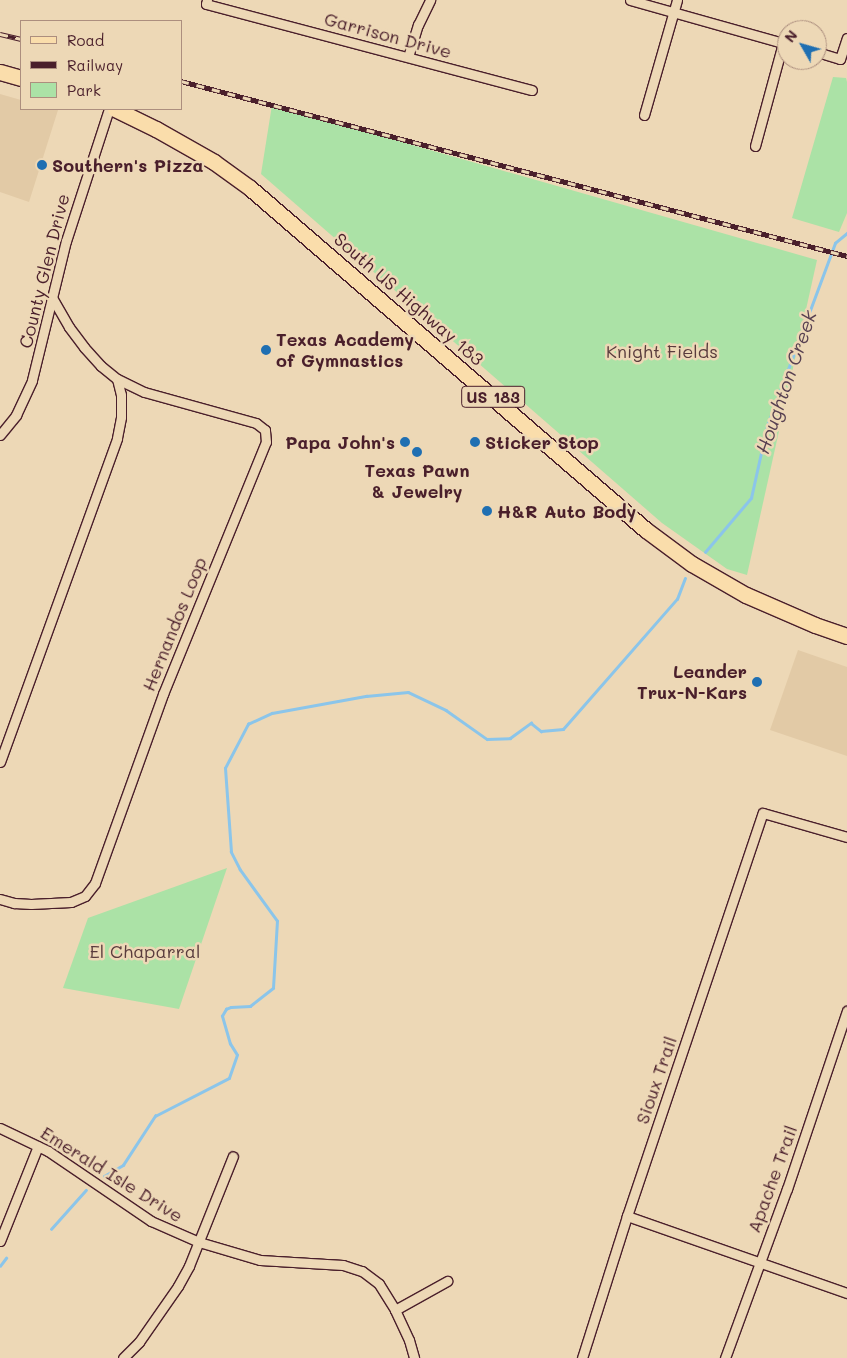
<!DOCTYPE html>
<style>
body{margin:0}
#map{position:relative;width:847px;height:1358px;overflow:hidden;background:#edd8b6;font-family:Mali,sans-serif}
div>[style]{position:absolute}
.built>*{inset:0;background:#e2caa6}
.green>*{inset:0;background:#abe2a6}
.stream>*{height:2.5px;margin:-1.25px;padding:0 1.25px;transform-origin:1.25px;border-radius:1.25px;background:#8bc5ea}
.roads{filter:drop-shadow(1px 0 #4a1f2b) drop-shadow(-1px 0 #4a1f2b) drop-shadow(0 1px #4a1f2b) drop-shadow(0 -1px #4a1f2b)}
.minor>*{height:9px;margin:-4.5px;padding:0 4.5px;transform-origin:4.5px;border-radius:4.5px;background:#edd8b6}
.primary>*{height:15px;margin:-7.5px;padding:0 7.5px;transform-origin:7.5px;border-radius:7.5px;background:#faddab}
.rail>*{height:4.5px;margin-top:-2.25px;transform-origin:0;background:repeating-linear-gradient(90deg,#edd8b6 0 8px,#4a1f2b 0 16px);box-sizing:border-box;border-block:1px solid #4a1f2b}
.dots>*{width:14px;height:14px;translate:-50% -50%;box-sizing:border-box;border:2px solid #edd8b6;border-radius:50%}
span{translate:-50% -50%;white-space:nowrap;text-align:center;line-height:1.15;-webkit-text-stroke:5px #edd8b6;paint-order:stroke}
.shield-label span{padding:1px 4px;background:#edd8b6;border:1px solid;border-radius:4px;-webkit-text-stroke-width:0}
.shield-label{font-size:16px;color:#4a1f2b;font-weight:700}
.street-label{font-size:18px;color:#4a1f2b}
.poi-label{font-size:18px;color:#4a1f2b;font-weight:700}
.left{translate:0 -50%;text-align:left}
.right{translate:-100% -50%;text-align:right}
.park-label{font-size:18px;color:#593c3d}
.water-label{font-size:19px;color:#574051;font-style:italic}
.legend{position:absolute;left:20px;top:20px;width:162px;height:90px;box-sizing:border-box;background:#edd8b6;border:1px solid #ac8e7e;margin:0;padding:6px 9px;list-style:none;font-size:15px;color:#4a1f2b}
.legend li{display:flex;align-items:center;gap:10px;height:25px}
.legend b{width:25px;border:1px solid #ac8e7e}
.north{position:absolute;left:777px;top:20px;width:50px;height:50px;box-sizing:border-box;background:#edd8b6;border:1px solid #ac8e7e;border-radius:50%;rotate:308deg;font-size:14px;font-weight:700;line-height:20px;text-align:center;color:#4a1f2b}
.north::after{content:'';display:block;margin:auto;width:18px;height:22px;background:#1f6fb2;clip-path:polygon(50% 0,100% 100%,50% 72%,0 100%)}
</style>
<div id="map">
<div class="built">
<i style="clip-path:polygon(0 94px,21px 100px,21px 109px,58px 110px,29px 202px,0 192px)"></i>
<i style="clip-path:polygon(798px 650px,847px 667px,847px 756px,770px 730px)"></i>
</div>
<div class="green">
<i style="clip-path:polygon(833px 77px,846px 78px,847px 82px,847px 213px,839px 232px,792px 218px)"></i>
<i style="clip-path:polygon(272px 105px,817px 260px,747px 575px,727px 569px,662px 523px,261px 174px)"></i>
<i style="clip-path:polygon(227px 868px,179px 1009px,63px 988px,88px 918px)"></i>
</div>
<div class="stream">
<i style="left:705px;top:552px;width:71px;rotate:-49.6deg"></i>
<i style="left:751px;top:498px;width:74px;rotate:-77.5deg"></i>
<i style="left:767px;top:426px;width:195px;rotate:-69.6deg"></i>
<i style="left:835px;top:243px;width:16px;rotate:-40deg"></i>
<i style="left:104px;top:1176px;width:22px;rotate:-30deg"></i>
<i style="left:123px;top:1165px;width:59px;rotate:-56.9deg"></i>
<i style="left:155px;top:1116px;width:83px;rotate:-27.2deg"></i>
<i style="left:229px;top:1078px;width:24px;rotate:-71deg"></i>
<i style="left:237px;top:1055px;width:13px;rotate:-122deg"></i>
<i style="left:230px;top:1044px;width:29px;rotate:-106deg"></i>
<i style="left:222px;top:1016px;width:8px;rotate:-60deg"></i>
<i style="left:226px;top:1009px;width:5px;rotate:-22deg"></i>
<i style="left:231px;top:1007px;width:19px;rotate:-3deg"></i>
<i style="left:250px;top:1006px;width:29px;rotate:-38deg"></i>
<i style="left:273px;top:988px;width:67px;rotate:-86.6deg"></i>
<i style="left:277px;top:921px;width:63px;rotate:-126deg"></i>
<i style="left:240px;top:870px;width:20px;rotate:-117deg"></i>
<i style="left:231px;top:852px;width:84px;rotate:-94.1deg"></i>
<i style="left:225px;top:768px;width:50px;rotate:-62.4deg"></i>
<i style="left:248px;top:724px;width:26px;rotate:-25deg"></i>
<i style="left:272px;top:713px;width:96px;rotate:-10.3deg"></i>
<i style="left:366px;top:696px;width:42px;rotate:-5.4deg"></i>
<i style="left:408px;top:692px;width:42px;rotate:25.3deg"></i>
<i style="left:446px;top:710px;width:50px;rotate:35.3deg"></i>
<i style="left:487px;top:739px;width:23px;rotate:-2deg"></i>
<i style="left:510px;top:738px;width:26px;rotate:-36deg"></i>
<i style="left:531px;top:723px;width:13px;rotate:39deg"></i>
<i style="left:541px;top:731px;width:22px;rotate:-5deg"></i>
<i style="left:563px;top:729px;width:173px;rotate:-48.8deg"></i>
<i style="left:677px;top:599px;width:22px;rotate:-69deg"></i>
<i style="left:51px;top:1229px;width:52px;rotate:-48.1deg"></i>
<i style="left:0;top:1266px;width:10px;rotate:-53deg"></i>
</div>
<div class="roads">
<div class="minor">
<i style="left:207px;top:0;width:4px;rotate:104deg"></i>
<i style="left:206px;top:4px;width:337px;rotate:14.8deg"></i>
<i style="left:630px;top:0;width:163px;rotate:15.7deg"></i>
<i style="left:817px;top:52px;width:24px;rotate:17deg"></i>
<i style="left:840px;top:59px;width:22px;rotate:-72deg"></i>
<i style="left:408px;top:57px;width:34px;rotate:-73deg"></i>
<i style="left:418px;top:25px;width:28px;rotate:-64deg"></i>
<i style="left:644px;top:115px;width:120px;rotate:-74deg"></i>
<i style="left:755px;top:146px;width:107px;rotate:-74.8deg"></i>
<i style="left:0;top:435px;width:26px;rotate:-51deg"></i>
<i style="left:16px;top:415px;width:38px;rotate:-65deg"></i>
<i style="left:32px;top:380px;width:143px;rotate:-76.3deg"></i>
<i style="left:66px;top:241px;width:139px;rotate:-72deg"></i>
<i style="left:0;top:762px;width:344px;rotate:-70.1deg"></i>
<i style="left:117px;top:438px;width:21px;rotate:-79deg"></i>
<i style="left:121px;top:417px;width:22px;rotate:-90deg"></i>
<i style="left:121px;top:395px;width:16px;rotate:-104deg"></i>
<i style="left:117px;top:379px;width:21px;rotate:-141deg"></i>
<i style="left:101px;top:366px;width:25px;rotate:-132deg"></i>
<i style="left:84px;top:347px;width:25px;rotate:-127deg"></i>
<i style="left:69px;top:327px;width:34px;rotate:-120deg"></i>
<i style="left:0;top:899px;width:15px;rotate:16deg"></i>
<i style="left:14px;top:903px;width:17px;rotate:3deg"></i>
<i style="left:31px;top:904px;width:40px;rotate:-2.9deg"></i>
<i style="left:71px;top:902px;width:15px;rotate:-23deg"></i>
<i style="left:85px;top:896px;width:16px;rotate:-52deg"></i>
<i style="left:95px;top:883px;width:201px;rotate:-70.2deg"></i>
<i style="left:163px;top:694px;width:272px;rotate:-67.8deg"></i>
<i style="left:266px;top:442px;width:12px;rotate:-95deg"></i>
<i style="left:265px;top:430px;width:11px;rotate:-142deg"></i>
<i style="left:256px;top:423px;width:116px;rotate:-164.5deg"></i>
<i style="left:144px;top:392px;width:30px;rotate:-154deg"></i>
<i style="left:0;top:1128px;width:53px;rotate:25.6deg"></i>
<i style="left:48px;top:1151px;width:125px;rotate:34.2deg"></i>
<i style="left:151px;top:1221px;width:52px;rotate:23.6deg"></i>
<i style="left:199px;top:1242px;width:64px;rotate:16.4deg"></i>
<i style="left:260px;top:1260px;width:83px;rotate:3.4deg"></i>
<i style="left:343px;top:1265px;width:20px;rotate:18deg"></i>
<i style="left:362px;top:1271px;width:21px;rotate:37deg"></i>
<i style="left:379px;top:1284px;width:31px;rotate:58deg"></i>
<i style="left:395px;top:1310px;width:33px;rotate:65deg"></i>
<i style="left:409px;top:1340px;width:19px;rotate:74deg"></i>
<i style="left:627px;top:1216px;width:233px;rotate:19.3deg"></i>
<i style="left:0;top:1241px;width:102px;rotate:-68.2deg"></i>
<i style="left:395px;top:1310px;width:60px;rotate:-29.1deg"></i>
<i style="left:123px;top:1358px;width:23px;rotate:-45deg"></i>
<i style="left:139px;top:1342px;width:68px;rotate:-55.1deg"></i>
<i style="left:178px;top:1286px;width:23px;rotate:-61deg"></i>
<i style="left:189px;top:1266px;width:118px;rotate:-68.2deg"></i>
<i style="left:582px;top:1358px;width:149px;rotate:-72.4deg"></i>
<i style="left:627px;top:1216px;width:425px;rotate:-71.4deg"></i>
<i style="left:763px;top:813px;width:87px;rotate:15.9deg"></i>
<i style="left:725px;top:1358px;width:180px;rotate:-69.9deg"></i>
<i style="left:787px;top:1189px;width:188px;rotate:-71.4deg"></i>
</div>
<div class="primary">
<i style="left:0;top:72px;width:22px;rotate:16deg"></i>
<i style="left:115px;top:109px;width:46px;rotate:26deg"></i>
<i style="left:156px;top:129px;width:67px;rotate:29.6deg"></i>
<i style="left:214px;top:162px;width:44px;rotate:35.8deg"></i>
<i style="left:250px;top:188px;width:523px;rotate:40.82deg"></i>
<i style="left:646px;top:530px;width:57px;rotate:36.5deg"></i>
<i style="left:692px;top:564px;width:62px;rotate:29.9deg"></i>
<i style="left:746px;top:595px;width:75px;rotate:23.5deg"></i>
<i style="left:815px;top:625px;width:34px;rotate:19deg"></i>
</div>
</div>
<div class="rail">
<i style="left:0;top:34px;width:22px;rotate:13deg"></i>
<i style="left:181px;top:81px;width:689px;rotate:14.72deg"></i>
</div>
<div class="dots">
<i style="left:42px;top:165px;background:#1f6fb2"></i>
<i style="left:266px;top:350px;background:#1f6fb2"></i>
<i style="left:405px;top:442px;background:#1f6fb2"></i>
<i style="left:475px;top:442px;background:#1f6fb2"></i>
<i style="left:417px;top:452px;background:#1f6fb2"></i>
<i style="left:487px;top:511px;background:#1f6fb2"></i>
<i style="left:757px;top:682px;background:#1f6fb2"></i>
</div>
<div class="shield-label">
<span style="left:493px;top:397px">US 183</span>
</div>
<div class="street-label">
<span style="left:388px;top:35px;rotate:15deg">Garrison Drive</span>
<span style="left:44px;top:271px;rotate:-76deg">County Glen Drive</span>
<span style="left:409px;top:299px;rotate:41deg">South US Highway 183</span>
<span style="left:174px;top:624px;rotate:-68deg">Hernandos Loop</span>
<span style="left:656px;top:1080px;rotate:-71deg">Sioux Trail</span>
<span style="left:112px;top:1174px;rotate:32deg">Emerald Isle Drive</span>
<span style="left:772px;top:1179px;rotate:-70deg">Apache Trail</span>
</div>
<div class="poi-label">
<span class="left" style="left:52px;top:165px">Southern's Pizza</span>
<span class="left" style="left:276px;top:350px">Texas Academy<br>of Gymnastics</span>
<span class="right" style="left:395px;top:442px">Papa John's</span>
<span class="left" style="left:485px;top:442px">Sticker Stop</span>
<span style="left:417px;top:481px">Texas Pawn<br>&amp; Jewelry</span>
<span class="left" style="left:497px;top:511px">H&amp;R Auto Body</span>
<span class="right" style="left:747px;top:682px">Leander<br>Trux-N-Kars</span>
</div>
<div class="park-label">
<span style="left:662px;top:351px">Knight Fields</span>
<span style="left:145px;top:951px">El Chaparral</span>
</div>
<div class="water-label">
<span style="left:786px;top:382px;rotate:-71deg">Houghton Creek</span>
</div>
<ul class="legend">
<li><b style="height:6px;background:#faddab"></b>Road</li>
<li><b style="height:6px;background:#4a1f2b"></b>Railway</li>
<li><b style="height:14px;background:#abe2a6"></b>Park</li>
</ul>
<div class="north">N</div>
</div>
